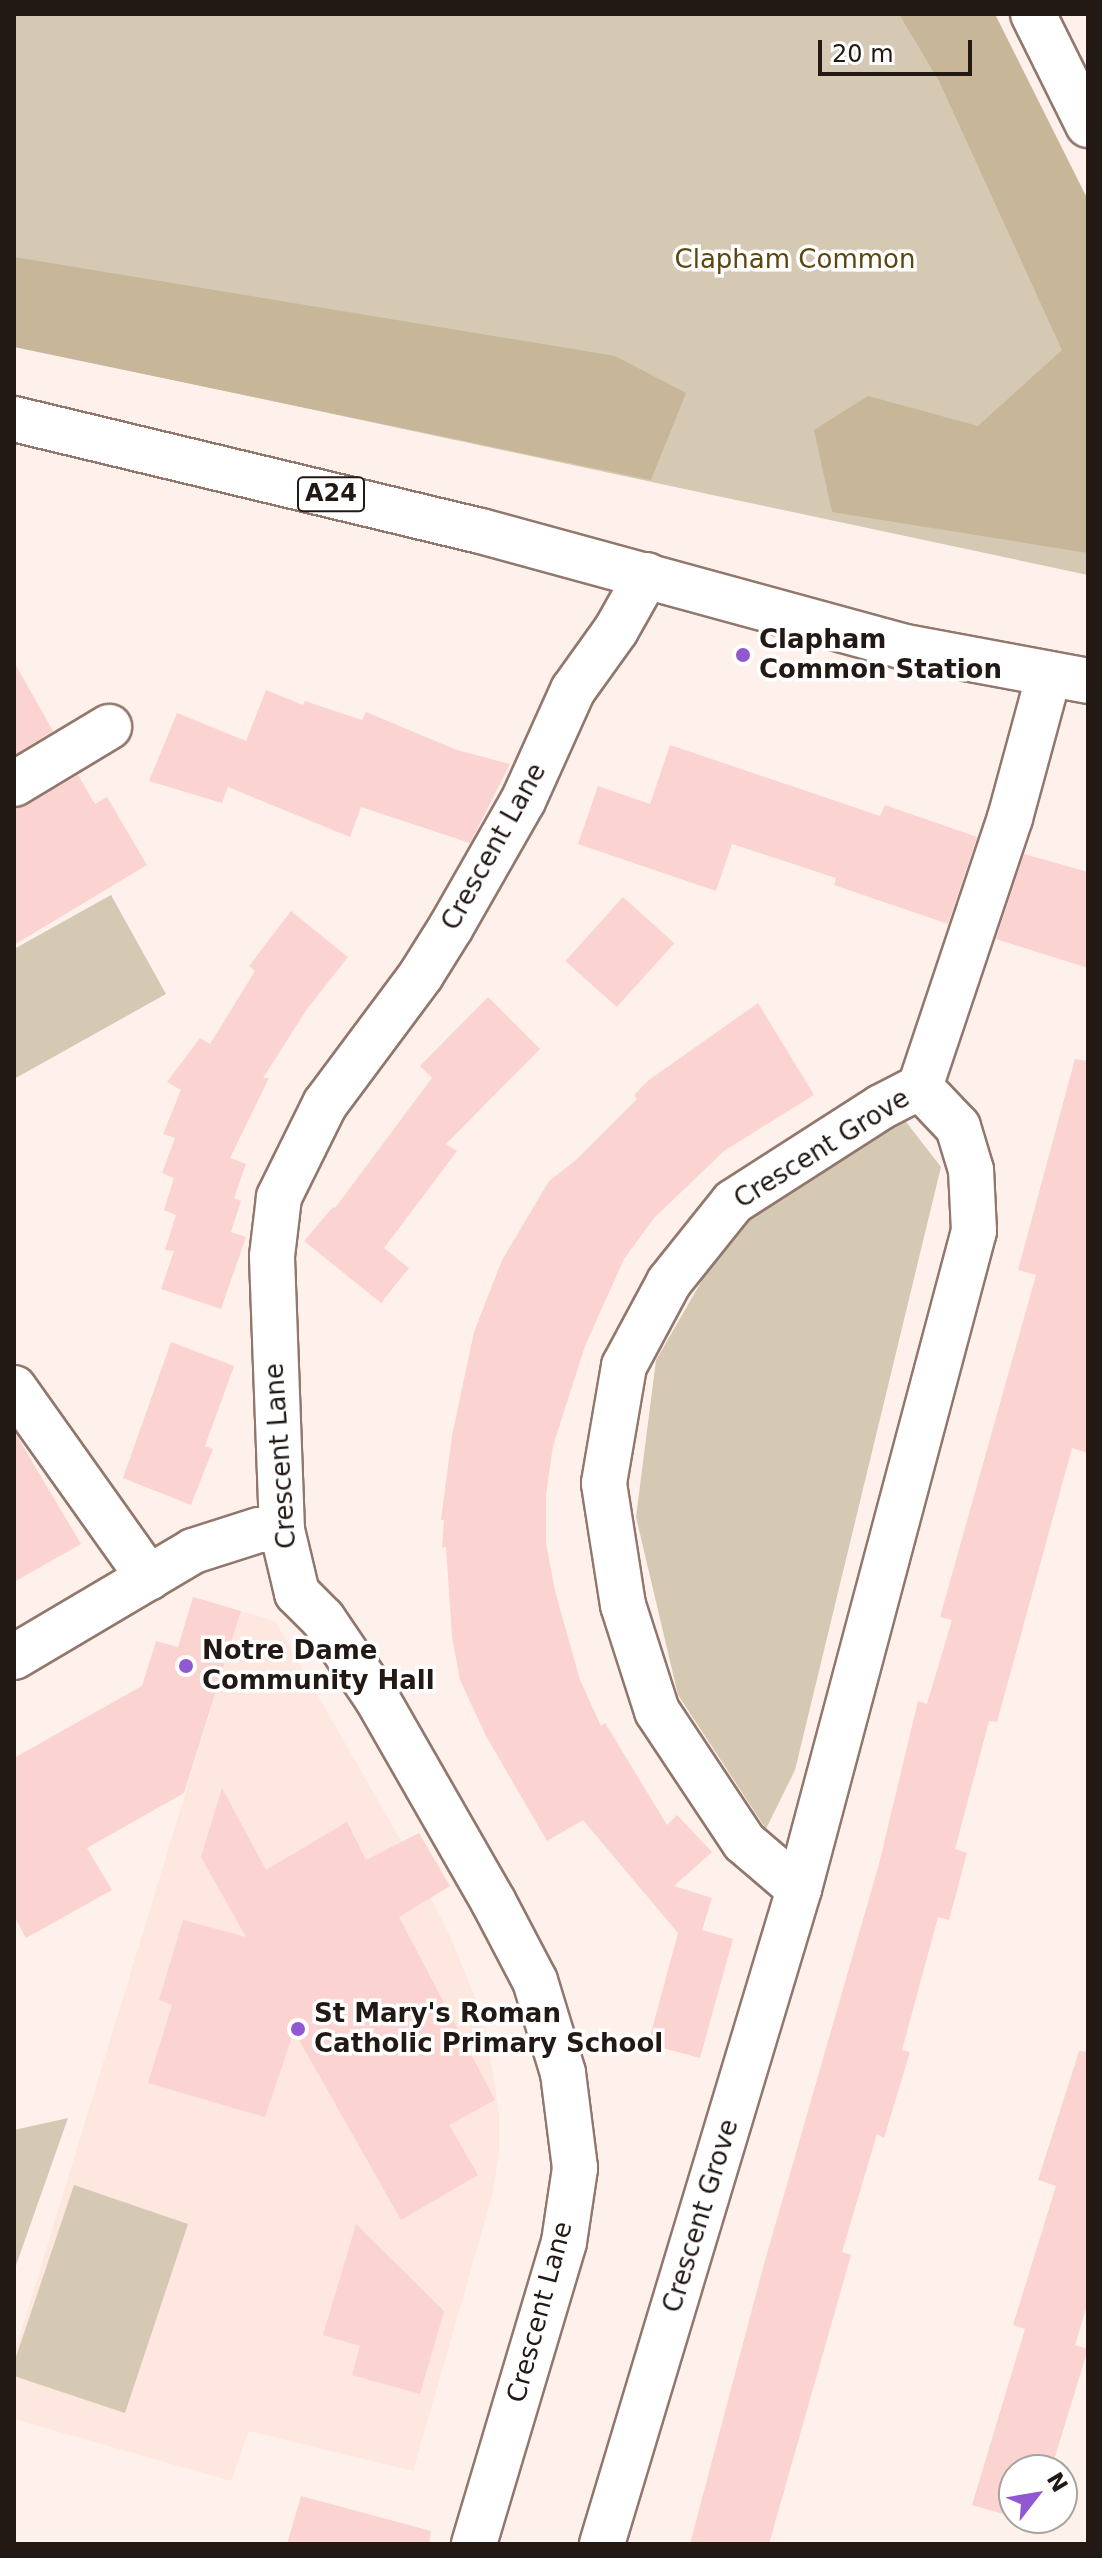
<!DOCTYPE html>
<style>
body{margin:0}
#map{position:relative;width:1102px;height:2558px;overflow:hidden;background:#fef1ec;font-family:"DejaVu Sans",sans-serif}
div>[style]{position:absolute}
.built>*{inset:0;background:#fee7de}
.green>*{inset:0;background:#d5c9b4}
.forest>*{inset:0;background:#c7b697}
.building>*{inset:0;background:#fbd3d0;transform-origin:0 0}
.roads{filter:drop-shadow(2px 0 #92776c) drop-shadow(-2px 0 #92776c) drop-shadow(0 2px #92776c) drop-shadow(0 -2px #92776c)}
.minor>*{height:44px;margin:-22px;padding:0 22px;transform-origin:22px;border-radius:22px;background:#fff}
.highway>*{height:44px;margin:-22px;padding:0 22px;transform-origin:22px;border-radius:22px;background:#fff}
.dots>*{width:22px;height:22px;translate:-50% -50%;box-sizing:border-box;border:4px solid #fff;border-radius:50%}
span{translate:-50% -50%;white-space:nowrap;text-align:center;line-height:1.15;-webkit-text-stroke:7px #fff;paint-order:stroke}
.shield-label span{padding:2px 6px;background:#fff;border:2px solid;border-radius:6px;-webkit-text-stroke-width:0}
.shield-label{font-size:24px;color:#221814;font-weight:700}
.park-label{font-size:26px;color:#5d450e}
.poi-label{font-size:26px;color:#221814;font-weight:700}
.left{translate:0 -50%;text-align:left}
.street-label{font-size:26px;color:#221814}
.frame{position:absolute;inset:0;border:16px solid #221814;pointer-events:none}
.north{position:absolute;left:998px;top:2454px;width:80px;height:80px;box-sizing:border-box;background:#fff;border:2px solid #a7a3a1;border-radius:50%;rotate:59deg;font-size:22px;font-weight:700;line-height:32px;text-align:center;color:#221814}
.north::after{content:'';display:block;margin:auto;width:28px;height:36px;background:#9159d1;clip-path:polygon(50% 0,100% 100%,50% 72%,0 100%)}
.scale{position:absolute;left:818px;top:40px;width:154px;height:36px;box-sizing:border-box;border:4px solid #221814;border-top:0;padding-left:10px;font-size:24px;line-height:28px;white-space:nowrap;color:#221814;-webkit-text-stroke:6px #fff;paint-order:stroke}
</style>
<div id="map">
<div class="built">
<i style="clip-path:polygon(241px 1611px,275px 1621px,399px 1837px,449px 1934px,480px 2009px,489px 2048px,499px 2113px,499px 2153px,492px 2197px,413px 2471px,249px 2431px,231px 2481px,14px 2419px,14px 2355px)"></i>
</div>
<div class="green">
<i style="clip-path:polygon(14px 14px,942px 14px,1088px 277px,1088px 575px,14px 346px)"></i>
<i style="clip-path:polygon(111px 895px,166px 994px,14px 1079px,14px 949px)"></i>
<i style="clip-path:polygon(903px 1118px,941px 1167px,795px 1770px,766px 1829px,678px 1695px,636px 1517px,656px 1360px,734px 1225px)"></i>
<i style="clip-path:polygon(68px 2118px,14px 2271px,14px 2130px)"></i>
<i style="clip-path:polygon(74px 2185px,188px 2224px,125px 2413px,14px 2376px,14px 2363px)"></i>
</div>
<div class="forest">
<i style="clip-path:polygon(899px 14px,995px 14px,1088px 200px,1088px 553px,832px 512px,814px 430px,868px 396px,978px 426px,1062px 350px,939px 81px)"></i>
<i style="clip-path:polygon(14px 257px,615px 356px,686px 393px,651px 480px,14px 347px)"></i>
</div>
<div class="building">
<i style="clip-path:polygon(14px 662px,53px 731px,14px 755px)"></i>
<i style="clip-path:polygon(266px 690px,303px 705px,305px 701px,362px 720px,366px 712px,457px 750px,510px 764px,470px 843px,361px 807px,350px 837px,228px 787px,222px 803px,149px 781px,177px 713px,246px 741px)"></i>
<i style="clip-path:polygon(670px 745px,880px 816px,885px 805px,977px 837px,948px 924px,834px 885px,836px 878px,732px 844px,716px 891px,578px 844px,598px 786px,650px 804px)"></i>
<i style="clip-path:polygon(78px 775px,95px 804px,107px 797px,147px 865px,14px 945px,14px 809px,27px 805px)"></i>
<i style="clip-path:polygon(1024px 854px,1088px 872px,1088px 968px,996px 939px)"></i>
<i style="left:623px;top:897px;width:69px;height:86px;rotate:42deg"></i>
<i style="clip-path:polygon(291px 911px,348px 957px,307px 1009px,263px 1078px,269px 1078px,230px 1158px,246px 1164px,234px 1198px,241px 1201px,231px 1232px,246px 1237px,221px 1309px,161px 1289px,174px 1251px,165px 1250px,176px 1215px,164px 1210px,174px 1178px,162px 1173px,175px 1138px,163px 1134px,181px 1090px,167px 1082px,200px 1038px,210px 1044px,255px 971px,249px 966px)"></i>
<i style="clip-path:polygon(488px 997px,540px 1049px,446px 1144px,457px 1151px,384px 1248px,409px 1268px,381px 1303px,304px 1241px,333px 1207px,335px 1208px,432px 1078px,420px 1066px)"></i>
<i style="clip-path:polygon(758px 1003px,814px 1095px,724px 1151px,654px 1218px,624px 1259px,585px 1346px,553px 1446px,546px 1494px,546px 1543px,555px 1591px,580px 1680px,601px 1726px,605px 1723px,667px 1825px,677px 1815px,712px 1852px,674px 1886px,712px 1898px,702px 1930px,733px 1939px,700px 2058px,648px 2044px,678px 1933px,583px 1820px,547px 1841px,486px 1736px,460px 1680px,452px 1637px,446px 1547px,442px 1548px,444px 1520px,441px 1520px,452px 1436px,474px 1332px,502px 1260px,549px 1181px,575px 1161px,637px 1099px,634px 1095px,649px 1080px)"></i>
<i style="clip-path:polygon(1075px 1059px,1088px 1061px,1088px 1453px,1072px 1448px,997px 1722px,989px 1721px,955px 1849px,967px 1853px,949px 1920px,938px 1917px,902px 2050px,910px 2052px,884px 2138px,877px 2134px,842px 2252px,851px 2255px,769px 2544px,690px 2544px,764px 2264px,879px 1864px,918px 1701px,927px 1704px,952px 1620px,940px 1617px,1036px 1275px,1018px 1270px)"></i>
<i style="clip-path:polygon(171px 1342px,234px 1366px,205px 1446px,213px 1449px,191px 1505px,123px 1478px)"></i>
<i style="clip-path:polygon(14px 1431px,81px 1544px,14px 1582px)"></i>
<i style="clip-path:polygon(193px 1597px,241px 1611px,184px 1793px,87px 1848px,112px 1890px,26px 1938px,14px 1916px,14px 1758px,142px 1686px,156px 1641px,178px 1647px)"></i>
<i style="clip-path:polygon(222px 1788px,266px 1870px,347px 1822px,366px 1860px,419px 1833px,450px 1886px,399px 1917px,495px 2100px,449px 2125px,478px 2175px,401px 2220px,294px 2031px,265px 2117px,148px 2083px,172px 2005px,159px 2000px,183px 1920px,246px 1937px,201px 1857px)"></i>
<i style="clip-path:polygon(1079px 2051px,1088px 2052px,1088px 2302px,1075px 2345px,1088px 2349px,1051px 2470px,1014px 2470px,1014px 2517px,972px 2505px,1025px 2329px,1013px 2325px,1056px 2186px,1038px 2180px)"></i>
<i style="clip-path:polygon(356px 2224px,444px 2311px,420px 2394px,352px 2375px,360px 2346px,323px 2335px)"></i>
<i style="clip-path:polygon(301px 2496px,431px 2531px,429px 2544px,287px 2544px)"></i>
</div>
<div class="roads">
<div class="minor">
<i style="left:14px;top:784px;width:111px;rotate:-31deg"></i>
<i style="left:14px;top:1388px;width:233px;rotate:54.6deg"></i>
<i style="left:14px;top:1657px;width:208px;rotate:-30.6deg"></i>
<i style="left:193px;top:1551px;width:69px;rotate:-17.7deg"></i>
<i style="left:259px;top:1530px;width:23px"></i>
<i style="left:799px;top:1889px;width:72px;rotate:-139.5deg"></i>
<i style="left:744px;top:1842px;width:157px;rotate:-123.6deg"></i>
<i style="left:657px;top:1711px;width:111px;rotate:-107.8deg"></i>
<i style="left:623px;top:1605px;width:123px;rotate:-98.9deg"></i>
<i style="left:604px;top:1483px;width:119px;rotate:-80.3deg"></i>
<i style="left:624px;top:1366px;width:95px;rotate:-61.8deg"></i>
<i style="left:669px;top:1282px;width:102px;rotate:-51.3deg"></i>
<i style="left:733px;top:1202px;width:176px;rotate:-32.7deg"></i>
<i style="left:881px;top:1107px;width:44px;rotate:-27.1deg"></i>
<i style="left:920px;top:1087px;width:284px;rotate:-71.5deg"></i>
<i style="left:1010px;top:818px;width:149px;rotate:-74.8deg"></i>
<i style="left:474px;top:2544px;width:315px;rotate:-73.4deg"></i>
<i style="left:564px;top:2242px;width:75px;rotate:-81.5deg"></i>
<i style="left:575px;top:2168px;width:96px;rotate:-97.2deg"></i>
<i style="left:563px;top:2073px;width:96px;rotate:-106.9deg"></i>
<i style="left:535px;top:1981px;width:90px;rotate:-117.7deg"></i>
<i style="left:493px;top:1901px;width:232px;rotate:-119.8deg"></i>
<i style="left:378px;top:1700px;width:98px;rotate:-124.2deg"></i>
<i style="left:323px;top:1619px;width:37px;rotate:-135deg"></i>
<i style="left:297px;top:1593px;width:65px;rotate:-103.4deg"></i>
<i style="left:282px;top:1530px;width:274px;rotate:-92.1deg"></i>
<i style="left:272px;top:1256px;width:59px;rotate:-83.2deg"></i>
<i style="left:279px;top:1197px;width:104px;rotate:-63.7deg"></i>
<i style="left:325px;top:1104px;width:161px;rotate:-53.3deg"></i>
<i style="left:421px;top:975px;width:57px;rotate:-58deg"></i>
<i style="left:451px;top:927px;width:145px;rotate:-60.3deg"></i>
<i style="left:523px;top:801px;width:122px;rotate:-65.8deg"></i>
<i style="left:573px;top:690px;width:74px;rotate:-54.4deg"></i>
<i style="left:616px;top:630px;width:63px;rotate:-60.6deg"></i>
<i style="left:602px;top:2544px;width:684px;rotate:-73.26deg"></i>
<i style="left:799px;top:1889px;width:681px;rotate:-75.11deg"></i>
<i style="left:974px;top:1231px;width:61px;rotate:-92.8deg"></i>
<i style="left:971px;top:1170px;width:45px;rotate:-106.8deg"></i>
<i style="left:958px;top:1127px;width:55px;rotate:-133.5deg"></i>
</div>
<div class="highway">
<i style="left:1033px;top:14px;width:124px;rotate:63.6deg"></i>
<i style="left:14px;top:419px;width:480px;rotate:13.5deg"></i>
<i style="left:481px;top:531px;width:434px;rotate:15.3deg"></i>
<i style="left:900px;top:646px;width:191px;rotate:10.5deg"></i>
</div>
</div>
<div class="dots">
<i style="left:743px;top:655px;background:#9159d1"></i>
<i style="left:186px;top:1666px;background:#9159d1"></i>
<i style="left:298px;top:2029px;background:#9159d1"></i>
</div>
<div class="shield-label">
<span style="left:331px;top:494px">A24</span>
</div>
<div class="park-label">
<span style="left:795px;top:260px">Clapham Common</span>
</div>
<div class="poi-label">
<span class="left" style="left:759px;top:655px">Clapham<br>Common Station</span>
<span class="left" style="left:202px;top:1666px">Notre Dame<br>Community Hall</span>
<span class="left" style="left:314px;top:2029px">St Mary's Roman<br>Catholic Primary School</span>
</div>
<div class="street-label">
<span style="left:494px;top:847px;rotate:-61deg">Crescent Lane</span>
<span style="left:822px;top:1149px;rotate:-32deg">Crescent Grove</span>
<span style="left:281px;top:1456px;rotate:-94deg">Crescent Lane</span>
<span style="left:701px;top:2216px;rotate:-73deg">Crescent Grove</span>
<span style="left:540px;top:2312px;rotate:-75deg">Crescent Lane</span>
</div>
<div class="frame"></div>
<div class="north">N</div>
<div class="scale">20 m</div>
</div>
